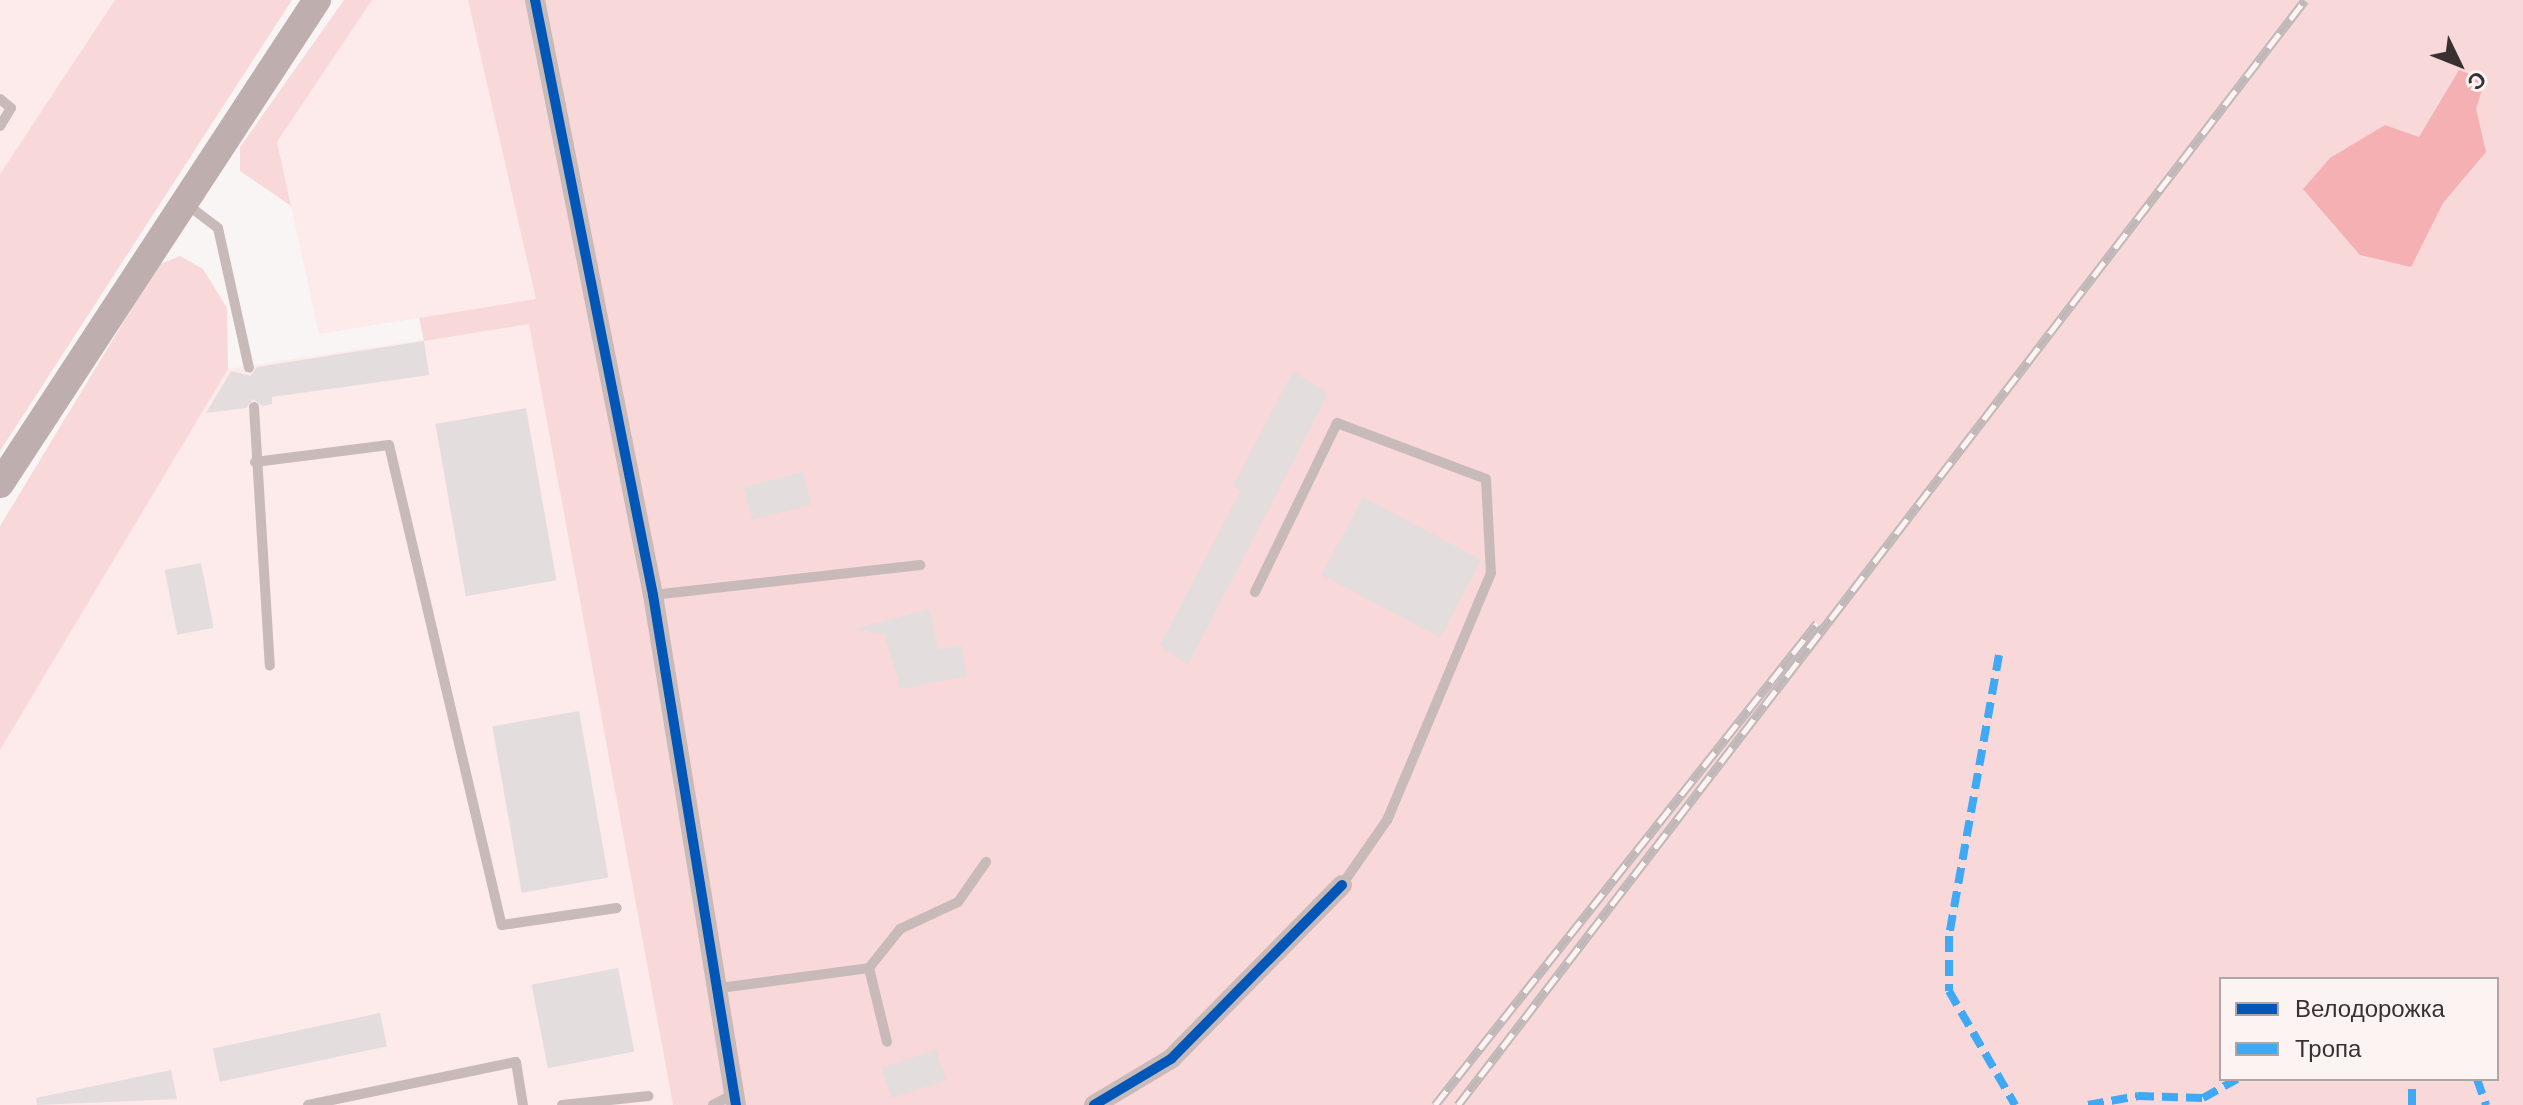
<!DOCTYPE html>
<meta charset="utf-8">
<style>
body{margin:0}
#map{position:relative;width:2523px;height:1105px;overflow:hidden;background:#faf5f5;font-family:Helvetica,sans-serif}
div>[style]{position:absolute}
.built>*{inset:0;background:#fdeaea}
.green>*{inset:0;background:#f8d8d8}
.water>*{inset:0;background:#f4b0b2}
.building>*{inset:0;background:#e4dddd;transform-origin:0 0}
.lane>*{height:10px;margin:-5px;padding:0 5px;transform-origin:5px;border-radius:5px;background:#c9baba}
.street>*{height:20px;margin:-10px;padding:0 10px;transform-origin:10px;border-radius:10px;background:#c9baba}
.secondary>*{height:28px;margin:-14px;padding:0 14px;transform-origin:14px;border-radius:14px;background:#beaeae}
.rail>*{height:9px;margin-top:-4.5px;transform-origin:0;background:repeating-linear-gradient(90deg,#fcf3f3 0 18px,#c0b8b8 0 36px);box-sizing:border-box;border-block:2px solid #c0b8b8}
.quiet>*{height:8px;margin-top:-4px;transform-origin:0;background:repeating-linear-gradient(90deg,#3fa9f5 0 16px,transparent 0 24px)}
.cycleway>*{height:10px;margin:-5px;padding:0 5px;transform-origin:5px;border-radius:5px;background:#0057b8}
span{translate:-50% -50%;white-space:nowrap;text-align:center;line-height:1.15;-webkit-text-stroke:8px #fcf3f3;paint-order:stroke}
.legend{position:absolute;left:2219px;top:977px;width:280px;height:104px;box-sizing:border-box;background:#fcf3f3;border:2px solid #aea5a5;margin:0;padding:10px 14px;list-style:none;font-size:24px;color:#393131}
.legend li{display:flex;align-items:center;gap:16px;height:40px}
.legend b{width:40px;border:2px solid #aea5a5}
.north{position:absolute;left:2419px;top:24px;width:80px;height:80px;-webkit-text-stroke:6px #fcf3f3;paint-order:stroke;rotate:133deg;font-size:22px;font-weight:700;line-height:32px;text-align:center;color:#393131}
.north::after{content:'';display:block;margin:auto;width:28px;height:36px;background:#393131;clip-path:polygon(50% 0,100% 100%,50% 72%,0 100%)}
</style>
<div id="map">
<div class="built">
<i style="clip-path:polygon(0 0,115px 0,0 174px)"></i>
<i style="clip-path:polygon(372px 0,468px 0,537px 299px,319px 334px,277px 142px)"></i>
<i style="clip-path:polygon(529px 324px,673px 1105px,0 1105px,0 750px,228px 369px)"></i>
</div>
<div class="green">
<i style="clip-path:polygon(115px 0,292px 0,0 451px,0 174px)"></i>
<i style="clip-path:polygon(344px 0,372px 0,277px 142px,291px 206px,240px 171px,240px 147px)"></i>
<i style="clip-path:polygon(evenodd,468px 0,2523px 0,2523px 1105px,673px 1105px,529px 324px,424px 341px,419px 318px,536px 299px,468px 0,2221px 979px,2497px 979px,2497px 1079px,2221px 1079px,2221px 979px)"></i>
<i style="clip-path:polygon(180px 256px,203px 269px,227px 308px,228px 369px,0 750px,0 526px,158px 265px)"></i>
</div>
<div class="water">
<i style="clip-path:polygon(2459px 70px,2485px 80px,2476px 109px,2486px 152px,2443px 203px,2411px 267px,2360px 255px,2303px 189px,2330px 158px,2385px 125px,2419px 137px)"></i>
</div>
<div class="building">
<i style="clip-path:polygon(424px 341px,429px 375px,272px 397px,272px 404px,262px 406px,253px 399px,246px 408px,206px 413px,231px 371px,250px 376px,257px 367px)"></i>
<i style="clip-path:polygon(1293px 371px,1328px 394px,1188px 665px,1160px 645px,1241px 490px,1233px 486px)"></i>
<i style="left:526px;top:408px;width:175px;height:92px;rotate:80deg"></i>
<i style="left:803px;top:472px;width:34px;height:61px;rotate:76deg"></i>
<i style="left:1363px;top:497px;width:134px;height:88px;rotate:28deg"></i>
<i style="left:201px;top:563px;width:66px;height:37px;rotate:79deg"></i>
<i style="clip-path:polygon(930px 609px,938px 650px,961px 645px,967px 676px,901px 689px,884px 634px,853px 629px)"></i>
<i style="left:579px;top:711px;width:169px;height:88px;rotate:80deg"></i>
<i style="left:618px;top:968px;width:85px;height:88px;rotate:79deg"></i>
<i style="left:380px;top:1013px;width:34px;height:171px;rotate:78deg"></i>
<i style="left:936px;top:1050px;width:32px;height:57px;rotate:72deg"></i>
<i style="clip-path:polygon(171px 1070px,177px 1099px,37px 1105px,36px 1098px)"></i>
</div>
<div class="lane">
<i style="left:0;top:99px;width:14px;rotate:39deg"></i>
<i style="left:11px;top:108px;width:21px;rotate:121deg"></i>
<i style="left:185px;top:203px;width:41px;rotate:37.1deg"></i>
<i style="left:218px;top:228px;width:143px;rotate:77.5deg"></i>
<i style="left:254px;top:407px;width:259px;rotate:86.5deg"></i>
<i style="left:255px;top:462px;width:135px;rotate:-7.2deg"></i>
<i style="left:389px;top:445px;width:493px;rotate:76.8deg"></i>
<i style="left:502px;top:925px;width:116px;rotate:-8.4deg"></i>
<i style="left:1255px;top:592px;width:188px;rotate:-64.1deg"></i>
<i style="left:1337px;top:423px;width:159px;rotate:20.6deg"></i>
<i style="left:1486px;top:479px;width:94px;rotate:87deg"></i>
<i style="left:1491px;top:573px;width:268px;rotate:112.8deg"></i>
<i style="left:1387px;top:820px;width:79px;rotate:124.7deg"></i>
<i style="left:653px;top:595px;width:269px;rotate:-6.4deg"></i>
<i style="left:869px;top:968px;width:76px;rotate:76.3deg"></i>
<i style="left:720px;top:988px;width:150px;rotate:-7.6deg"></i>
<i style="left:869px;top:968px;width:50px;rotate:-51.5deg"></i>
<i style="left:900px;top:929px;width:64px;rotate:-25deg"></i>
<i style="left:958px;top:902px;width:49px;rotate:-55deg"></i>
<i style="left:308px;top:1105px;width:212px;rotate:-11.7deg"></i>
<i style="left:516px;top:1062px;width:44px;rotate:80.8deg"></i>
<i style="left:562px;top:1105px;width:87px;rotate:-5.9deg"></i>
<i style="left:713px;top:1105px;width:21px;rotate:-28deg"></i>
</div>
<div class="street">
<i style="left:535px;top:0;width:607px;rotate:78.78deg"></i>
<i style="left:653px;top:595px;width:517px;rotate:80.76deg"></i>
<i style="left:1094px;top:1105px;width:90px;rotate:-30.9deg"></i>
<i style="left:1171px;top:1059px;width:244px;rotate:-45.5deg"></i>
</div>
<div class="secondary">
<i style="left:0;top:484px;width:579px;rotate:-56.78deg"></i>
</div>
<div class="rail">
<i style="left:1435px;top:1105px;width:615px;rotate:-51.6deg"></i>
<i style="left:1458px;top:1105px;width:1392px;rotate:-52.53deg"></i>
</div>
<div class="quiet">
<i style="left:1999px;top:655px;width:285px;rotate:100.1deg"></i>
<i style="left:1949px;top:936px;width:55px;rotate:90deg"></i>
<i style="left:1949px;top:991px;width:132px;rotate:59.9deg"></i>
<i style="left:2477px;top:1079px;width:28px;rotate:71deg"></i>
<i style="left:2088px;top:1105px;width:51px;rotate:-10.2deg"></i>
<i style="left:2138px;top:1096px;width:65px;rotate:1.8deg"></i>
<i style="left:2203px;top:1098px;width:39px;rotate:-29deg"></i>
<i style="left:2412px;top:1105px;width:26px;rotate:-90deg"></i>
</div>
<div class="cycleway">
<i style="left:535px;top:0;width:607px;rotate:78.78deg"></i>
<i style="left:653px;top:595px;width:517px;rotate:80.76deg"></i>
<i style="left:1094px;top:1105px;width:90px;rotate:-30.9deg"></i>
<i style="left:1171px;top:1059px;width:244px;rotate:-45.5deg"></i>
</div>
<ul class="legend">
<li><b style="height:10px;background:#0057b8"></b>Велодорожка</li>
<li><b style="height:10px;background:#3fa9f5"></b>Тропа</li>
</ul>
<div class="north">С</div>
</div>
